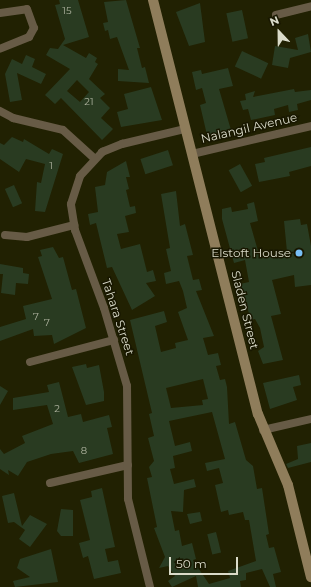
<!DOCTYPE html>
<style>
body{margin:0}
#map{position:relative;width:311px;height:587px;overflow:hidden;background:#212102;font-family:Montserrat,sans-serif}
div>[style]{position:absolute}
.building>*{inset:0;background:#293b21;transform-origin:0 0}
.street>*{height:8px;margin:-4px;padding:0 4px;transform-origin:4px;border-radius:4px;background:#675b46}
.secondary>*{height:10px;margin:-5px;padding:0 5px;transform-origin:5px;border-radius:5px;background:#8f7d5b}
.dots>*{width:11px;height:11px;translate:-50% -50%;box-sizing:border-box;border:2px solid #181700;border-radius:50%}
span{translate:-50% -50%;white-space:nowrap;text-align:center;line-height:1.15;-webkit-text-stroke:3px #181700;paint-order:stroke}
.number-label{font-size:10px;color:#aeb39f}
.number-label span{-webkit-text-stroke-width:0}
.street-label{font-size:12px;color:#dadbc9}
.poi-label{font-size:12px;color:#dadbc9}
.right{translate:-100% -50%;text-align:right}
.north{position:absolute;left:259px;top:12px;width:40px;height:40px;-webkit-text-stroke:3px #181700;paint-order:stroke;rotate:338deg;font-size:11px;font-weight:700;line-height:16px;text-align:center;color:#dadbc9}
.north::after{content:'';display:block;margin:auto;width:14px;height:18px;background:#dadbc9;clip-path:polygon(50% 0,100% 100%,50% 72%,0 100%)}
.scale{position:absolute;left:169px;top:557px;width:69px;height:18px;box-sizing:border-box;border:2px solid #dadbc9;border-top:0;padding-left:5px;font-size:12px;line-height:14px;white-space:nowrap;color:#dadbc9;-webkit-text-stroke:3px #181700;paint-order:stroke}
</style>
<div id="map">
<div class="building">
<i style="clip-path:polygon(evenodd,59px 0,78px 0,89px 37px,63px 45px,86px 58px,89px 53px,97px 58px,95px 62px,98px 64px,89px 79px,105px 94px,100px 98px,110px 108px,101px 118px,113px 129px,102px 140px,61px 98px,55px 104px,45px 95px,70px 69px,46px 55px,50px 48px,58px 49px,65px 39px,55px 5px,60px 4px,59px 0,77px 80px,89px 92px,80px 102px,67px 91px,77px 80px)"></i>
<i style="clip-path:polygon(126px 0,140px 48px,137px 48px,142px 68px,145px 67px,149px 83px,118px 81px,118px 69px,129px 70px,117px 37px,110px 39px,108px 30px,105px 31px,103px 23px,108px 22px,104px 2px)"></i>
<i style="clip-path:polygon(200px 3px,205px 42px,189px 46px,176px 12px)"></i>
<i style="left:242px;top:10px;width:29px;height:16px;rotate:78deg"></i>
<i style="clip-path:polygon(308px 34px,311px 52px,290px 58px,288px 68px,272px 65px,275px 46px,298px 50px,295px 38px)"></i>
<i style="left:242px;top:51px;width:29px;height:17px;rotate:25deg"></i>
<i style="clip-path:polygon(26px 55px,35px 59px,32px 67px,46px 74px,41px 84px,17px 73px,22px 100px,10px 102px,5px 74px,12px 59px,22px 64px)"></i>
<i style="clip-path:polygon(228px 68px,233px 86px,219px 89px,231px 130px,207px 135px,200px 105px,206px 103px,202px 88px,196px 90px,192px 72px,201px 70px,202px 74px)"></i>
<i style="clip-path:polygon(151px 87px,162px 120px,121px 127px,117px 112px,128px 109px,124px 94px)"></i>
<i style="clip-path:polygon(294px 89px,295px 92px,311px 90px,311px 100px,297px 104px,298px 110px,289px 112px,288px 105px,274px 109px,275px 115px,251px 120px,248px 109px,243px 110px,240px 101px,246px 100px,245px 94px,255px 91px,253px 97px)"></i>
<i style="clip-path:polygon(12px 137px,23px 142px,24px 139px,49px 154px,52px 149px,63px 154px,45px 212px,35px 211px,37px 182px,41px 183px,45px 164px,26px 159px,19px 172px,0 159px,0 143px,4px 145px)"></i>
<i style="clip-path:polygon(311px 147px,311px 166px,289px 172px,290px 176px,259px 182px,255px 164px,265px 162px,264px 158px)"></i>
<i style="left:168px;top:150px;width:16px;height:29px;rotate:72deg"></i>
<i style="clip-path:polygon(126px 161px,130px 177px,126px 177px,129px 189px,126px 190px,130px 207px,135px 206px,136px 213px,125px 216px,129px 232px,117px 234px,121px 249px,140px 244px,147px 272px,153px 270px,156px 281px,146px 283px,155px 296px,132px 310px,112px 267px,107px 268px,96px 223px,90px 225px,88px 214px,98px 212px,95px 187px,105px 185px,107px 172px)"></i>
<i style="left:240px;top:164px;width:25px;height:13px;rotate:61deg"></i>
<i style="left:14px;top:185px;width:20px;height:10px;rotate:66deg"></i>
<i style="clip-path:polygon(evenodd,176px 191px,180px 226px,185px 224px,193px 255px,187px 256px,193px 280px,199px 279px,202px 290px,196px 291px,214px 336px,203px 338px,208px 355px,218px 353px,221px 365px,216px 366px,220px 380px,225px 379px,227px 387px,229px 424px,235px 422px,246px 460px,253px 466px,257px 489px,262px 488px,269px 534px,266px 535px,269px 548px,274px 547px,281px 572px,273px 574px,276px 587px,270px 587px,262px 569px,246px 573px,246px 580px,240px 581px,241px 587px,198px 587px,196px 576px,172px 587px,168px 581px,175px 576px,168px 566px,159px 568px,165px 557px,154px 528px,157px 527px,147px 478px,152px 477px,149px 467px,154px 461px,148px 438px,154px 436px,149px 414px,152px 413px,130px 320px,164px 311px,167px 322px,155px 326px,161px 352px,176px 348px,175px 343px,188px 340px,178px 312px,187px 308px,183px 291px,179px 281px,166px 284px,164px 273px,171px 271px,166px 249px,170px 248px,161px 194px,176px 191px,203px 379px,208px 399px,202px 400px,203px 405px,171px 408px,166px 388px,203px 379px,176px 191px,212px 412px,225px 459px,205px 463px,207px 471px,219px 468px,223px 483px,215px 485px,221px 512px,228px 510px,229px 515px,243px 512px,245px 520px,249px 520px,256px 561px,228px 571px,230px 578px,209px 584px,193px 560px,196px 559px,192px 543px,182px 546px,179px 530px,175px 531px,171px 511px,183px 512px,184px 490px,196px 487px,194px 479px,174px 484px,170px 469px,175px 468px,173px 456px,192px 451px,190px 442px,175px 446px,169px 421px,212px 412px)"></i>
<i style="clip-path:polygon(254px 202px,258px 221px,250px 223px,260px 258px,287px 252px,284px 221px,300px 219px,301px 225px,307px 224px,311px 246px,311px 285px,295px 287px,294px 275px,272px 280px,281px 314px,271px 316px,283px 360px,263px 364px,258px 351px,264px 347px,260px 328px,255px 319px,251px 320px,240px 284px,249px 282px,245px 260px,234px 263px,222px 219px,222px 209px,231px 207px,232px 212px,248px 209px,247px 204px)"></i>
<i style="clip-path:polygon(53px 247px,59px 258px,63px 257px,72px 290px,76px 289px,86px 328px,54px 344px,52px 335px,34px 336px,33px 329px,0 341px,0 327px,26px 319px,23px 306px,52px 299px,38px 257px,42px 256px,40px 250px)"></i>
<i style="clip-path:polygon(0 264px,23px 268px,23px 273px,29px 274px,28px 284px,16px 283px,15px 295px,1px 293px,3px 274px,0 274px)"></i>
<i style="clip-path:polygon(86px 364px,87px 368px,99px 365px,104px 392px,104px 401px,86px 405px,72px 367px)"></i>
<i style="clip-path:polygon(299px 375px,301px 385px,293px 387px,297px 400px,270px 409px,263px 383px)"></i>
<i style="clip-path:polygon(59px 382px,68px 417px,81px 414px,83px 422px,109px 415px,112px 427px,107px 428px,113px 454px,79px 463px,73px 451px,51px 454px,27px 462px,18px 476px,8px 470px,9px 475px,0 469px,0 449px,4px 454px,25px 443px,22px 436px,53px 424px,47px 405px,13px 410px,13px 398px,49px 392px,47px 385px)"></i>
<i style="clip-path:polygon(0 386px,8px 391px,0 405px)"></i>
<i style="clip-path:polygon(311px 443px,311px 462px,288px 468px,286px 464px,298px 459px,297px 446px)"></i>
<i style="clip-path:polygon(102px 488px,115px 547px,105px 549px,108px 562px,118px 560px,121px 573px,94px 579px,88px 556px,83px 558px,79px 543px,90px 540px,80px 500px,92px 497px,91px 491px)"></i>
<i style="clip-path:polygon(14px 493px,22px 526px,30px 515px,47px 524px,30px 547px,19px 539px,25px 530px,14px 522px,8px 523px,2px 496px)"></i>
<i style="clip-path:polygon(61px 509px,73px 510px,73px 536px,61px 536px,57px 531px)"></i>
<i style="clip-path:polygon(200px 512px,202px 521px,190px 524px,187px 514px)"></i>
<i style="left:216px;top:532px;width:21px;height:9px;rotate:76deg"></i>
<i style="clip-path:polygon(51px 549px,58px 582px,15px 587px,13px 581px,30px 577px,17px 568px,20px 559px)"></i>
</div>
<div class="street">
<i style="left:0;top:13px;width:27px;rotate:-8deg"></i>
<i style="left:27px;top:9px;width:20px;rotate:70deg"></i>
<i style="left:34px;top:28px;width:10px;rotate:119deg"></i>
<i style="left:29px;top:37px;width:31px;rotate:158deg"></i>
<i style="left:276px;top:15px;width:36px;rotate:-14deg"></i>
<i style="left:0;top:111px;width:15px;rotate:28deg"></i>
<i style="left:13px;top:118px;width:51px;rotate:13.5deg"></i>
<i style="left:63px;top:130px;width:42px;rotate:42.1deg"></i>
<i style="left:192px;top:154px;width:122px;rotate:-13.2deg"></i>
<i style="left:5px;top:235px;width:22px;rotate:5deg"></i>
<i style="left:27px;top:237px;width:49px;rotate:-14.3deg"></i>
<i style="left:30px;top:362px;width:87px;rotate:-14.7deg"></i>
<i style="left:263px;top:430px;width:49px;rotate:-12.9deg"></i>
<i style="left:50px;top:483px;width:80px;rotate:-13deg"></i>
<i style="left:150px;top:587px;width:91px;rotate:-104deg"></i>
<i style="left:128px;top:499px;width:113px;rotate:-90.5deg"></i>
<i style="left:127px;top:386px;width:81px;rotate:-106.4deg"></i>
<i style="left:104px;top:308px;width:83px;rotate:-110.4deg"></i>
<i style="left:75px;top:230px;width:26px;rotate:-99deg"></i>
<i style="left:71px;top:204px;width:29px;rotate:-72deg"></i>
<i style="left:80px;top:176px;width:33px;rotate:-47deg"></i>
<i style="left:102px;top:152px;width:22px;rotate:-22deg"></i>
<i style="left:122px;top:144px;width:65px;rotate:-13.4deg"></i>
</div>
<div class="secondary">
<i style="left:153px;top:0;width:427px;rotate:75.8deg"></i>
<i style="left:258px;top:414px;width:77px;rotate:67.1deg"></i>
<i style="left:288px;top:485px;width:95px;rotate:76deg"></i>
</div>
<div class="dots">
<i style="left:299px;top:253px;background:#78bff7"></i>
</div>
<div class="number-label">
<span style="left:67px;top:11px">15</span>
<span style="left:89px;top:102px">21</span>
<span style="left:51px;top:166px">1</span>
<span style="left:36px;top:317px">7</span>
<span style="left:47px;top:323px">7</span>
<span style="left:57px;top:409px">2</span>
<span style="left:84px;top:451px">8</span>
</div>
<div class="street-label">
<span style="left:249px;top:128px;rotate:-13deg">Nalangil Avenue</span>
<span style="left:245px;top:310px;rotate:76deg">Sladen Street</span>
<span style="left:118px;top:317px;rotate:72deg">Tahara Street</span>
</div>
<div class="poi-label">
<span class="right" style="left:291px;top:253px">Elstoft House</span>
</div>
<div class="north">N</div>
<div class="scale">50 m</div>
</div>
